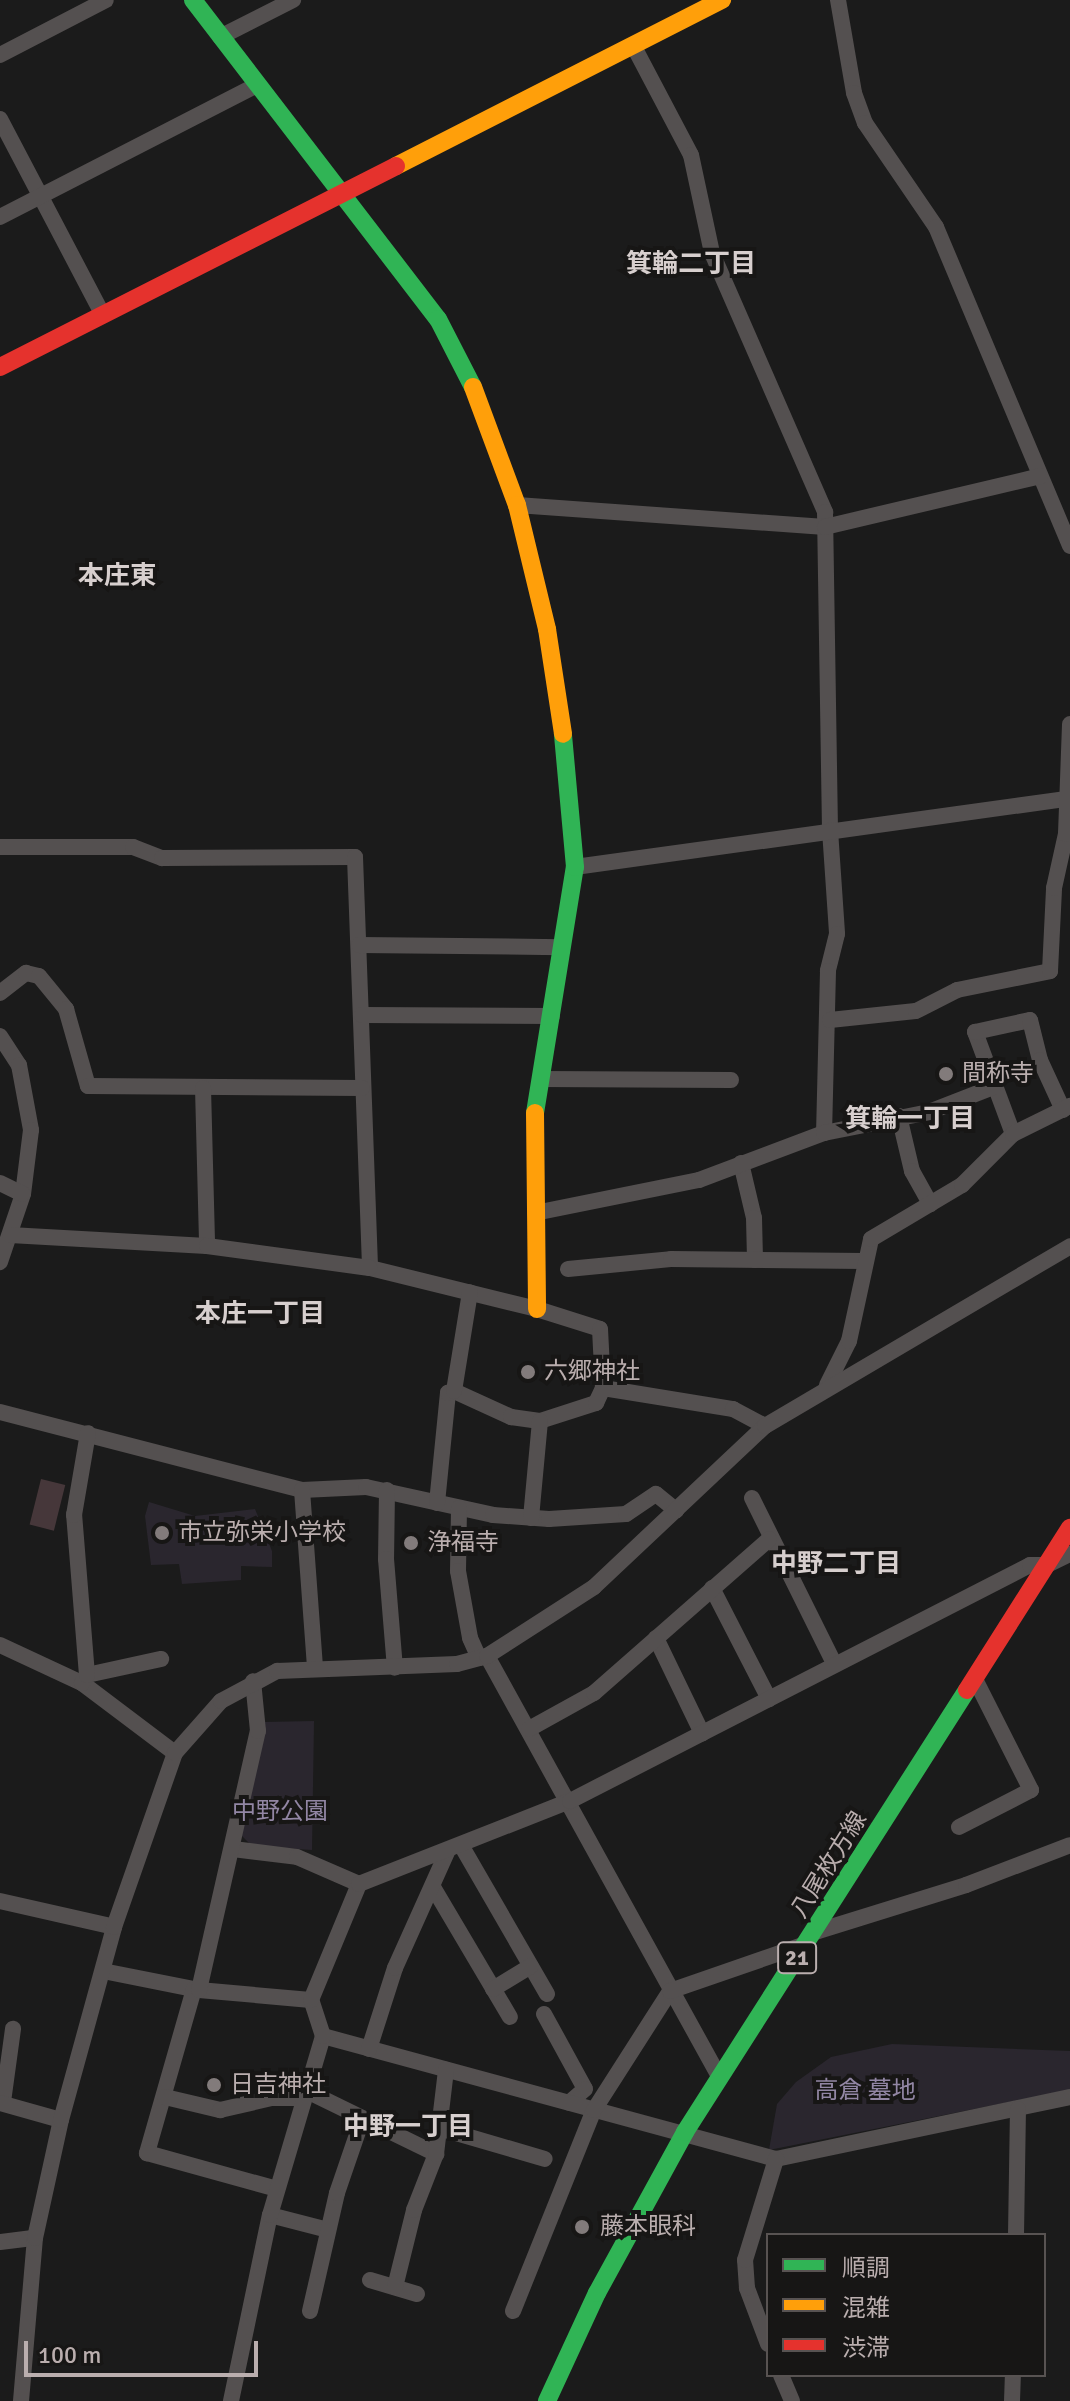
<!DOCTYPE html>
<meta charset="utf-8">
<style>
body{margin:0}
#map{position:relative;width:1070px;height:2401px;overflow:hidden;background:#1b1b1b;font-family:Signika,"Noto Sans JP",sans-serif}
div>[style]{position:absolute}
.green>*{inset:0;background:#2a262e}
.water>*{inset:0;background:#46373a;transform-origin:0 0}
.street>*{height:16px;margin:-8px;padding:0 8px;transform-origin:8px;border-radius:8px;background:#545050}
.fast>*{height:18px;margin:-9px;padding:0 9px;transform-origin:9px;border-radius:9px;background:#30b455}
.slow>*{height:18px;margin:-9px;padding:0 9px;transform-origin:9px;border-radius:9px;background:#ff9f0a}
.jam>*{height:18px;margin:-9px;padding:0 9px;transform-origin:9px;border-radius:9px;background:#e5322d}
.dots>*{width:22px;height:22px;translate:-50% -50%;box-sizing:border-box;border:4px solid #171615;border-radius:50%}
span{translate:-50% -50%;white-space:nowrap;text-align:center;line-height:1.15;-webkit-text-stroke:8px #171615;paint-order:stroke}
.shield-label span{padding:2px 6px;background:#171615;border:2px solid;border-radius:6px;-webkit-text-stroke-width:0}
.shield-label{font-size:22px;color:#baaeae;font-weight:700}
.poi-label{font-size:24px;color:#baaeae}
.left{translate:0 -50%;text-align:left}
.park-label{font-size:24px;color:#9286a4}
.street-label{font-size:24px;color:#baaeae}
.neighbourhood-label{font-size:26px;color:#d7cfce;font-weight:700}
.legend{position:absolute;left:766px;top:2233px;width:280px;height:144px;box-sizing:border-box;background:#171615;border:2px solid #585352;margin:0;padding:10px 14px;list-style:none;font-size:24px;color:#baaeae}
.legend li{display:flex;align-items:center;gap:16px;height:40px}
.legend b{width:40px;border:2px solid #585352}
.scale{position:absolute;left:24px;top:2341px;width:234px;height:36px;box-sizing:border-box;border:4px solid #baaeae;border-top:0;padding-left:10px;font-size:24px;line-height:28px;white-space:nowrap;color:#baaeae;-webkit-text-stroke:6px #171615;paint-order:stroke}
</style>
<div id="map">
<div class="green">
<i style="clip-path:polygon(149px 1502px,195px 1516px,255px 1509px,272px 1551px,272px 1567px,241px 1566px,241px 1580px,182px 1584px,179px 1564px,151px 1565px,145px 1516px)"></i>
<i style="clip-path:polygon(314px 1721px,312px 1850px,252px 1846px,241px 1835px,264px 1722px)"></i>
<i style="clip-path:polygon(892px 2044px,1070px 2051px,1070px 2090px,769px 2150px,777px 2104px,796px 2082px,831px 2057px)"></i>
</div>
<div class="water">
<i style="left:41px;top:1479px;width:25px;height:47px;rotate:14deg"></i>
</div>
<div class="street">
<i style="left:838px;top:0;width:94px;rotate:80.2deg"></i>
<i style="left:854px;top:93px;width:32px;rotate:70deg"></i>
<i style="left:865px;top:123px;width:126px;rotate:55.7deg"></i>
<i style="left:936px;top:227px;width:346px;rotate:67.2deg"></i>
<i style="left:220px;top:37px;width:82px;rotate:-26.9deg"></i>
<i style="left:633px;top:45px;width:124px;rotate:62.2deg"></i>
<i style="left:691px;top:155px;width:100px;rotate:77.9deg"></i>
<i style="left:712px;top:253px;width:283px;rotate:66.4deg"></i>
<i style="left:825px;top:512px;width:318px;rotate:89.1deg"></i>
<i style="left:830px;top:830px;width:104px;rotate:86.1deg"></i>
<i style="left:837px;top:934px;width:38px;rotate:104deg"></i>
<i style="left:828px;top:971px;width:162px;rotate:91.4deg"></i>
<i style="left:0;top:55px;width:119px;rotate:-27.4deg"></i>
<i style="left:0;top:119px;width:221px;rotate:62.3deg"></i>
<i style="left:0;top:217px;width:289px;rotate:-27.2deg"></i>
<i style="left:517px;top:505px;width:309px;rotate:4.1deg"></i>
<i style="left:825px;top:527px;width:221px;rotate:-13.3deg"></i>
<i style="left:0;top:847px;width:133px"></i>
<i style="left:133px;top:847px;width:31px;rotate:21deg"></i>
<i style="left:162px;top:858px;width:193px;rotate:-0.3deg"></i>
<i style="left:355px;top:857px;width:411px;rotate:87.9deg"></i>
<i style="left:370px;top:1268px;width:172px;rotate:13.8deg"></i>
<i style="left:537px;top:1309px;width:66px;rotate:17.6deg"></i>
<i style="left:600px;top:1329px;width:59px;rotate:87.1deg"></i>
<i style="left:603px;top:1388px;width:132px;rotate:9.2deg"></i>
<i style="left:733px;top:1409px;width:36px;rotate:28deg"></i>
<i style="left:575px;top:867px;width:496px;rotate:-7.9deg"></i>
<i style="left:359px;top:945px;width:203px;rotate:0.6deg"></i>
<i style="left:0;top:993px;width:33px;rotate:-38deg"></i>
<i style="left:26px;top:973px;width:13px;rotate:13deg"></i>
<i style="left:39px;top:976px;width:43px;rotate:50.7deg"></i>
<i style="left:66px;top:1009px;width:80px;rotate:74.1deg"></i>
<i style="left:88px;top:1086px;width:274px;rotate:0.4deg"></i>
<i style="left:362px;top:1015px;width:190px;rotate:0.3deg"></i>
<i style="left:830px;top:1020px;width:86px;rotate:-6deg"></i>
<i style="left:916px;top:1011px;width:46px;rotate:-27.1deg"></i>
<i style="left:957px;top:990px;width:95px;rotate:-11.5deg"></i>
<i style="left:1050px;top:971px;width:83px;rotate:-87.2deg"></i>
<i style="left:1054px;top:888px;width:55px;rotate:-77.5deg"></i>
<i style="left:1066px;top:834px;width:110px;rotate:-87.9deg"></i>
<i style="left:0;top:1036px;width:35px;rotate:57deg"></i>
<i style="left:19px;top:1065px;width:66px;rotate:79.5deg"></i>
<i style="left:31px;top:1130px;width:64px;rotate:97.1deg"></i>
<i style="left:23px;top:1194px;width:72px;rotate:108.7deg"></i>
<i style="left:541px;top:1079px;width:190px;rotate:0.3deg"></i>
<i style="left:203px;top:1088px;width:158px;rotate:88.5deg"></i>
<i style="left:899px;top:1116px;width:57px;rotate:76.7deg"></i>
<i style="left:912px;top:1171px;width:38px;rotate:61deg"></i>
<i style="left:1013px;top:1134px;width:109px;rotate:-110.4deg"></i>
<i style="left:975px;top:1032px;width:56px;rotate:-12.3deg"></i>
<i style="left:1030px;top:1020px;width:41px;rotate:76deg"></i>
<i style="left:1040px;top:1060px;width:55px;rotate:65.3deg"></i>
<i style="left:741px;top:1163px;width:57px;rotate:76.7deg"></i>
<i style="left:754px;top:1218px;width:42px;rotate:88.6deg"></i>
<i style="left:0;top:1183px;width:25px;rotate:26deg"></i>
<i style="left:535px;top:1213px;width:167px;rotate:-11.4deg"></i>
<i style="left:699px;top:1180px;width:134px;rotate:-20.6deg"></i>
<i style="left:824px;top:1133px;width:107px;rotate:-11.3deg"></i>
<i style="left:929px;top:1112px;width:69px;rotate:-21.3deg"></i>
<i style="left:10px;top:1235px;width:197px;rotate:3.2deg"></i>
<i style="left:207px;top:1246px;width:164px;rotate:7.7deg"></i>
<i style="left:568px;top:1269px;width:103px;rotate:-5.5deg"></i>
<i style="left:671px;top:1259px;width:193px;rotate:0.6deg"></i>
<i style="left:827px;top:1385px;width:49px;rotate:-63.4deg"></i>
<i style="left:849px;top:1341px;width:104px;rotate:-77.8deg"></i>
<i style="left:871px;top:1239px;width:106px;rotate:-30.7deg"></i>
<i style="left:962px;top:1185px;width:72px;rotate:-45deg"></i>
<i style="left:1013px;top:1134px;width:64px;rotate:-26.2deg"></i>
<i style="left:454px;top:1391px;width:63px;rotate:24.5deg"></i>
<i style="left:511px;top:1417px;width:29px;rotate:8deg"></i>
<i style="left:540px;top:1421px;width:59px;rotate:-17.8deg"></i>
<i style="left:596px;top:1403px;width:17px;rotate:-65deg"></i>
<i style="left:0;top:1412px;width:312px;rotate:14.5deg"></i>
<i style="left:302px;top:1490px;width:64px;rotate:-2.7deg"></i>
<i style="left:366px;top:1487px;width:130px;rotate:12.4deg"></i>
<i style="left:493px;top:1515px;width:56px;rotate:4.1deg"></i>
<i style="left:549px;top:1519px;width:77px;rotate:-3.7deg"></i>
<i style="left:626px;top:1514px;width:36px;rotate:-34deg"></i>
<i style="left:656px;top:1494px;width:26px;rotate:39deg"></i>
<i style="left:302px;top:1490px;width:177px;rotate:85.8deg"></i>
<i style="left:387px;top:1490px;width:69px;rotate:90.8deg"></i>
<i style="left:386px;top:1559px;width:109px;rotate:85.3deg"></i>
<i style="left:752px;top:1498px;width:186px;rotate:63.6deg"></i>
<i style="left:437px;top:1503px;width:111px;rotate:-84.3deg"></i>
<i style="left:448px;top:1393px;width:6px;rotate:-18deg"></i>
<i style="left:454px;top:1391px;width:100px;rotate:-80.8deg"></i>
<i style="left:459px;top:1508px;width:63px;rotate:90.9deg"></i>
<i style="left:458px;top:1571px;width:68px;rotate:79.8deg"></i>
<i style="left:470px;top:1638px;width:22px;rotate:66deg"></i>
<i style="left:531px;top:1518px;width:97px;rotate:-84.7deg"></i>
<i style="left:712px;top:1588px;width:125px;rotate:62.8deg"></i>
<i style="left:656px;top:1638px;width:106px;rotate:64.2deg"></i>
<i style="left:0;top:1645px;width:90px;rotate:24.9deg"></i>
<i style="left:82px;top:1683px;width:116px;rotate:37deg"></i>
<i style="left:487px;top:1656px;width:481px;rotate:61.1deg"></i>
<i style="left:87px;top:1675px;width:76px;rotate:-12.2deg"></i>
<i style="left:82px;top:1683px;width:9px;rotate:-58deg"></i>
<i style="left:87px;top:1675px;width:161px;rotate:-94.6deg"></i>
<i style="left:74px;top:1515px;width:83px;rotate:-80.3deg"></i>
<i style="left:529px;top:1729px;width:74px;rotate:-29deg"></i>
<i style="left:594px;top:1693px;width:233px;rotate:-41.3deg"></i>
<i style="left:959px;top:1827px;width:81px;rotate:-27.2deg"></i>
<i style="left:1031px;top:1790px;width:124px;rotate:-116.8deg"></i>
<i style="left:461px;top:1845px;width:172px;rotate:60deg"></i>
<i style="left:233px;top:1849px;width:64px;rotate:7.1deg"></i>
<i style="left:297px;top:1857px;width:68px;rotate:23.5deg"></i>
<i style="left:433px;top:1887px;width:151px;rotate:59.4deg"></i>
<i style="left:0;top:1901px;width:117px;rotate:12.8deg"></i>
<i style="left:815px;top:1932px;width:158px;rotate:-17.3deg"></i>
<i style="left:966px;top:1885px;width:111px;rotate:-21deg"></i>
<i style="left:103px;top:1971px;width:98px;rotate:11.2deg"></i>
<i style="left:199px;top:1990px;width:112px;rotate:5.1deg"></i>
<i style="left:194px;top:1989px;width:171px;rotate:106deg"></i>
<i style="left:147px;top:2153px;width:135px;rotate:15.5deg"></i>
<i style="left:493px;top:1989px;width:44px;rotate:-31.2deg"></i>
<i style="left:199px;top:1990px;width:266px;rotate:-77.2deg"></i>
<i style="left:258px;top:1731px;width:50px;rotate:-95.7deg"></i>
<i style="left:544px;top:2014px;width:85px;rotate:61.3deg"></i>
<i style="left:585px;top:2089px;width:21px;rotate:139deg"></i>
<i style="left:323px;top:2036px;width:469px;rotate:15.2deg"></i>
<i style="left:776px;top:2159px;width:300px;rotate:-11.9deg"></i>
<i style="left:369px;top:2049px;width:85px;rotate:-72.2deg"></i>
<i style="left:395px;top:1968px;width:129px;rotate:-65.8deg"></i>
<i style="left:307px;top:2091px;width:144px;rotate:26deg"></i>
<i style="left:165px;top:2097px;width:57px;rotate:13.3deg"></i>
<i style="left:220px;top:2110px;width:53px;rotate:-13deg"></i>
<i style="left:272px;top:2098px;width:31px"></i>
<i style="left:3px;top:2102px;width:74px;rotate:-82.2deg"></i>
<i style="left:0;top:2103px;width:63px;rotate:15.6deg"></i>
<i style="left:439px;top:2128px;width:110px;rotate:16.3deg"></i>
<i style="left:270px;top:2215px;width:60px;rotate:14.5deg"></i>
<i style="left:1016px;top:2235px;width:126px;rotate:-89.1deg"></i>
<i style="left:0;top:2242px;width:35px;rotate:-7deg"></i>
<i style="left:370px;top:2280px;width:49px;rotate:16.6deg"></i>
<i style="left:395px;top:2287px;width:79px;rotate:-76.1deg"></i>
<i style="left:414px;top:2210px;width:60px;rotate:-68.6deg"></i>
<i style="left:436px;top:2154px;width:85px;rotate:-83.2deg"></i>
<i style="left:310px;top:2311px;width:121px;rotate:-77.1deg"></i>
<i style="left:337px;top:2193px;width:77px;rotate:-71.1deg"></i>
<i style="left:513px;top:2311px;width:217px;rotate:-68.1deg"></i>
<i style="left:594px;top:2110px;width:141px;rotate:-57.4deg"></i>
<i style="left:670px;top:1991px;width:144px;rotate:-19.1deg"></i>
<i style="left:768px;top:2344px;width:60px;rotate:-110.6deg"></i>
<i style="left:747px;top:2288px;width:28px;rotate:-94deg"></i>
<i style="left:745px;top:2260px;width:106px;rotate:-72.9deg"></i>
<i style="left:781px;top:2375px;width:28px;rotate:67deg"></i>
<i style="left:21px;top:2401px;width:164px;rotate:-85.1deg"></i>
<i style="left:35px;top:2238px;width:121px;rotate:-77.6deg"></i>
<i style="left:61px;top:2120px;width:200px;rotate:-74.6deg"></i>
<i style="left:114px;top:1927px;width:184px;rotate:-70.7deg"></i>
<i style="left:175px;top:1753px;width:69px;rotate:-48.5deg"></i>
<i style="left:221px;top:1701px;width:64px;rotate:-28.2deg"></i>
<i style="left:277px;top:1671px;width:180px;rotate:-2.2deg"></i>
<i style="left:457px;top:1664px;width:31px;rotate:-15deg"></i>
<i style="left:487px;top:1656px;width:127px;rotate:-32.8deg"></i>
<i style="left:594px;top:1587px;width:235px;rotate:-43.3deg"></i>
<i style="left:765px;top:1426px;width:354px;rotate:-30.5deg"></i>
<i style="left:231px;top:2401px;width:190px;rotate:-78.2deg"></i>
<i style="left:270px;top:2215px;width:187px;rotate:-73.5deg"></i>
<i style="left:323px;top:2036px;width:38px;rotate:-108deg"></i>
<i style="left:311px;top:2000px;width:126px;rotate:-67.5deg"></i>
<i style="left:359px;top:1884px;width:227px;rotate:-21.5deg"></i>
<i style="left:570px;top:1801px;width:517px;rotate:-27.16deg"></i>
<i style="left:1030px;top:1565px;width:17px"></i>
<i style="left:1047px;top:1565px;width:25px;rotate:-26deg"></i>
<i style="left:1012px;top:2401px;width:26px;rotate:-88deg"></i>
</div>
<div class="fast">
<i style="left:193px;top:0;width:402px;rotate:52.5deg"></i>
<i style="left:438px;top:319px;width:76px;rotate:62.8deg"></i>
<i style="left:535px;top:1113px;width:249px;rotate:-80.8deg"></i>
<i style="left:575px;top:867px;width:134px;rotate:-95.2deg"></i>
<i style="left:547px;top:2401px;width:119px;rotate:-65.2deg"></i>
<i style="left:597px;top:2293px;width:183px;rotate:-61.3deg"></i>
<i style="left:685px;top:2132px;width:524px;rotate:-57.46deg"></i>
</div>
<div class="slow">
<i style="left:396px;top:166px;width:366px;rotate:-27deg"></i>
<i style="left:473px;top:387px;width:126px;rotate:69.6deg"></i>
<i style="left:517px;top:505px;width:128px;rotate:76.4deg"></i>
<i style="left:547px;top:629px;width:106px;rotate:81.3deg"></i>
<i style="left:535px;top:1113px;width:196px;rotate:89.4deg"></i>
</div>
<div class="jam">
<i style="left:0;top:367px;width:444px;rotate:-26.9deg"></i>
<i style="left:967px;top:1690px;width:192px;rotate:-57.6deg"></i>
</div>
<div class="dots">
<i style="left:946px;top:1074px;background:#827b7b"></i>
<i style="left:528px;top:1372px;background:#827b7b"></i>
<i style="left:162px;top:1533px;background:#827b7b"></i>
<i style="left:411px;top:1543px;background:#827b7b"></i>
<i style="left:214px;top:2085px;background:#827b7b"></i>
<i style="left:582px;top:2227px;background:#827b7b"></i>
</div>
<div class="shield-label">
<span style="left:797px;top:1958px">21</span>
</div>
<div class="poi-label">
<span class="left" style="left:962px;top:1074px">間称寺</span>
<span class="left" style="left:544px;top:1372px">六郷神社</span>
<span class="left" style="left:178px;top:1533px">市立弥栄小学校</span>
<span class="left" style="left:427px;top:1543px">浄福寺</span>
<span class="left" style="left:230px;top:2085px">日吉神社</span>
<span class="left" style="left:600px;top:2227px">藤本眼科</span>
</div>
<div class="park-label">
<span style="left:280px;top:1812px">中野公園</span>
<span style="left:865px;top:2091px">高倉 墓地</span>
</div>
<div class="street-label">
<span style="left:829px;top:1865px;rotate:-58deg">八尾枚方線</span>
</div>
<div class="neighbourhood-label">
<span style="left:691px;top:265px">箕輪二丁目</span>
<span style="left:117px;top:577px">本庄東</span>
<span style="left:910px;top:1120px">箕輪一丁目</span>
<span style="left:260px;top:1315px">本庄一丁目</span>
<span style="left:836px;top:1565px">中野二丁目</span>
<span style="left:408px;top:2128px">中野一丁目</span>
</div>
<ul class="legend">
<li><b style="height:10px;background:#30b455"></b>順調</li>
<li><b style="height:10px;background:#ff9f0a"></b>混雑</li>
<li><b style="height:10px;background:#e5322d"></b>渋滞</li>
</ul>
<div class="scale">100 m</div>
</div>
